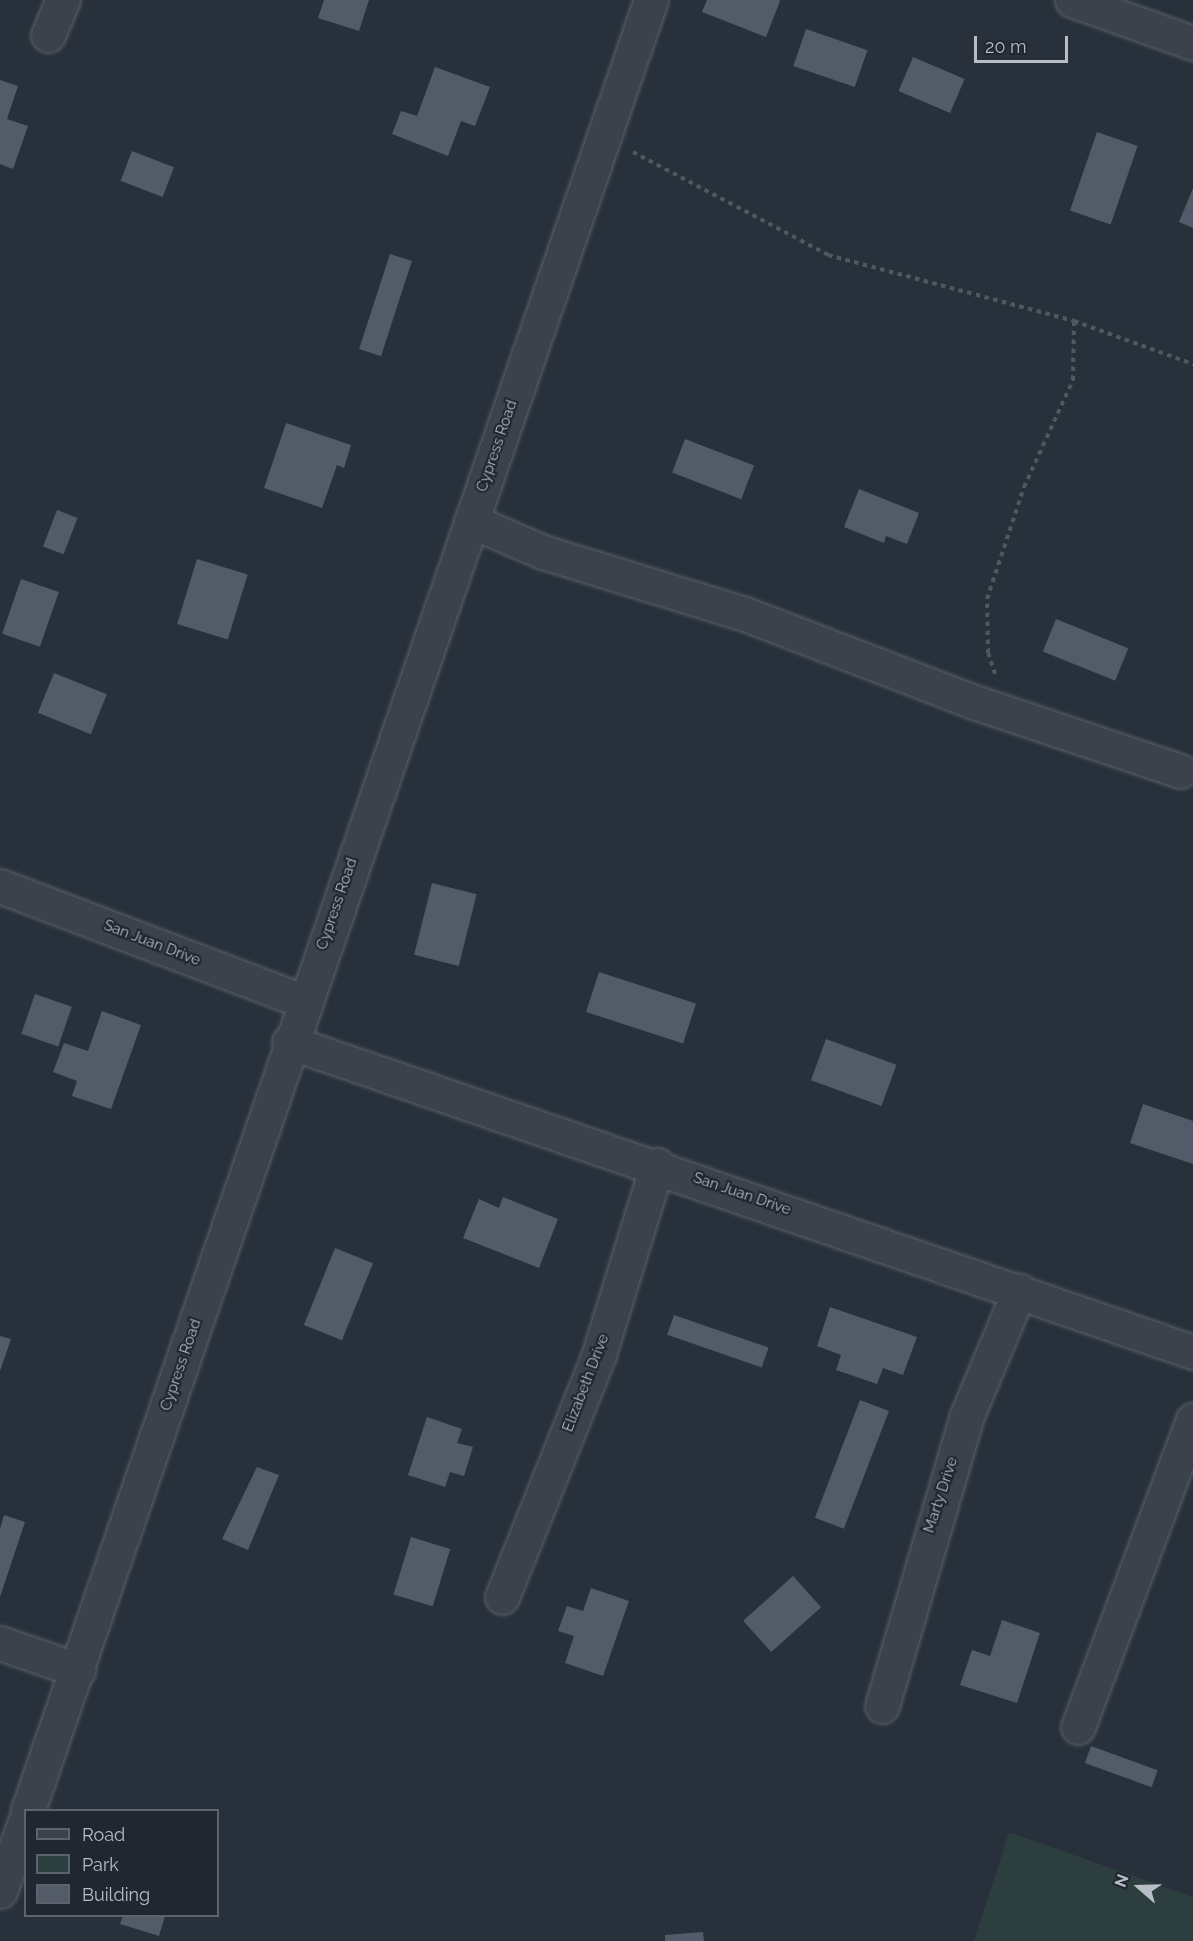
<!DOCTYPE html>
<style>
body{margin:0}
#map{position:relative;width:1193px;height:1941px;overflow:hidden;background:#27303b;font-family:Raleway,sans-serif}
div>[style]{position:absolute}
.green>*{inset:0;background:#2c3e3e}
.building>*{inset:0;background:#535b68;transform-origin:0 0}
.path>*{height:4px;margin-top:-2px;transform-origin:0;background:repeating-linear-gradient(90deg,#4b5b5d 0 4.5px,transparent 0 9px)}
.roads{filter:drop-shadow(0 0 2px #596069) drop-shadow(0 0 2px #596069)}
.minor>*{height:33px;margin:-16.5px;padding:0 16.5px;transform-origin:16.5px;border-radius:16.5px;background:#3b424b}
span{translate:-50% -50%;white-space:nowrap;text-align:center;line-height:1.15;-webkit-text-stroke:4.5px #202730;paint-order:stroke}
.street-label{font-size:15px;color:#b6bdc6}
.legend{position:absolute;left:24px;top:1809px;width:195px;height:108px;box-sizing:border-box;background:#202730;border:2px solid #5c636c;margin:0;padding:8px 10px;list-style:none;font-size:18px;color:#b6bdc6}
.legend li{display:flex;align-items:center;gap:12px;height:30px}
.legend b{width:30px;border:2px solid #5c636c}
.north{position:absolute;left:1109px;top:1857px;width:60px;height:60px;-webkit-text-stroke:4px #202730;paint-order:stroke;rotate:290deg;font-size:16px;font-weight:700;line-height:24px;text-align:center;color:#b6bdc6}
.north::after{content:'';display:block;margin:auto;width:21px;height:27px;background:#b6bdc6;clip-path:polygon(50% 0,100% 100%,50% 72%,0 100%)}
.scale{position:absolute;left:974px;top:36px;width:94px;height:27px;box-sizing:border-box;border:3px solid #b6bdc6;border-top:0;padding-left:8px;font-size:18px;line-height:21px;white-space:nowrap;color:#b6bdc6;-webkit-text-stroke:4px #202730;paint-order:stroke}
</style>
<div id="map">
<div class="green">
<div style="clip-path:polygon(1009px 1832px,1193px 1897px,1193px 1941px,974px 1941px)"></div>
</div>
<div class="building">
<div style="clip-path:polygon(324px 0,369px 0,359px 31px,318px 18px)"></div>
<div style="clip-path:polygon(707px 0,779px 0,780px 1px,766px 37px,702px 12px)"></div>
<div style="left:806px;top:29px;width:65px;height:39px;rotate:19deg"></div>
<div style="left:913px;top:57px;width:56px;height:37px;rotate:23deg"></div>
<div style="clip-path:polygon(435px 67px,490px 87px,475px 126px,461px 121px,448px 156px,392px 134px,401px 111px,417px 116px)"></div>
<div style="clip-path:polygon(0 80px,18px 86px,7px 119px,28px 126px,13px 169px,0 164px)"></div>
<div style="left:1097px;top:132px;width:43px;height:83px;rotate:19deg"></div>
<div style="left:132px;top:151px;width:45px;height:32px;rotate:21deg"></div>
<div style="clip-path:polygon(1193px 188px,1193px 228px,1179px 222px)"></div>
<div style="left:390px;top:254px;width:23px;height:100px;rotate:18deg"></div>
<div style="clip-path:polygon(286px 423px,351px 445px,344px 468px,337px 465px,322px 508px,264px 488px)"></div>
<div style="left:685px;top:439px;width:74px;height:36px;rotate:21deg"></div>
<div style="clip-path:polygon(859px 489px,919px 513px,907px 544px,886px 536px,884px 543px,844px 527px)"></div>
<div style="left:57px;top:510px;width:22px;height:39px;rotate:21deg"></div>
<div style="left:197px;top:559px;width:53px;height:68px;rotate:17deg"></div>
<div style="left:21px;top:579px;width:40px;height:58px;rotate:19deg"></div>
<div style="left:1056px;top:619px;width:78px;height:35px;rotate:22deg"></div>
<div style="left:54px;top:673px;width:57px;height:43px;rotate:22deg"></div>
<div style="left:432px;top:883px;width:46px;height:74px;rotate:14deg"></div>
<div style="left:599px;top:972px;width:102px;height:42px;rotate:18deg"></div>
<div style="left:35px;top:994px;width:39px;height:42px;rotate:19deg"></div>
<div style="clip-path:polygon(102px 1011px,141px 1025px,111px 1109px,72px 1096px,77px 1081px,53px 1072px,64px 1043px,88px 1051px)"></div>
<div style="left:826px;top:1039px;width:75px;height:44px;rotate:20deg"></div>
<div style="clip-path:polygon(1143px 1104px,1193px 1121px,1193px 1164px,1130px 1143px)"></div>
<div style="clip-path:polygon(503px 1197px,558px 1219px,539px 1268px,463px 1238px,479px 1199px,499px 1208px)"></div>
<div style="left:335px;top:1248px;width:41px;height:83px;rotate:22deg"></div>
<div style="clip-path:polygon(830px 1307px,917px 1337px,903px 1375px,883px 1368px,877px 1384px,836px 1370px,841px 1355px,817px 1346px)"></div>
<div style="left:674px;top:1315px;width:100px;height:21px;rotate:19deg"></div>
<div style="clip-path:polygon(0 1336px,11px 1339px,0 1371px)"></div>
<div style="left:860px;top:1400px;width:31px;height:126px;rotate:21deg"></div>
<div style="clip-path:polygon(427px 1417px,462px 1429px,457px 1443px,473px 1447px,464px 1476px,450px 1472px,445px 1487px,408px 1475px)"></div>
<div style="clip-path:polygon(257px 1467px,279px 1475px,248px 1550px,222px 1539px)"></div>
<div style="clip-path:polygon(4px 1515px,25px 1522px,0 1597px,0 1529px)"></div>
<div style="left:411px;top:1537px;width:41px;height:60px;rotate:17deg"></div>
<div style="left:793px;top:1576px;width:42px;height:67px;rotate:48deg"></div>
<div style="clip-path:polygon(591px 1588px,629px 1601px,603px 1676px,565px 1663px,574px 1636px,558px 1631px,567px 1606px,583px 1611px)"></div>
<div style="clip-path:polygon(1002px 1620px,1040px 1633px,1017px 1703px,960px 1685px,972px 1650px,990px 1656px)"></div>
<div style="left:1091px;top:1746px;width:71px;height:18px;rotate:20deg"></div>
<div style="clip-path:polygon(123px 1916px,165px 1916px,159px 1936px,120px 1924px)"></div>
<div style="clip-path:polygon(703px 1932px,704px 1941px,665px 1941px,665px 1935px)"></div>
</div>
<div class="path">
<div style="left:633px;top:152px;width:221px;rotate:27.8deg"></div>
<div style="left:828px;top:255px;width:255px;rotate:15deg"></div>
<div style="left:1074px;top:321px;width:127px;rotate:19.9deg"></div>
<div style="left:995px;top:674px;width:22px;rotate:-108deg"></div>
<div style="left:988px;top:653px;width:54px;rotate:-91.1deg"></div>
<div style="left:987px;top:599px;width:118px;rotate:-71.7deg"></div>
<div style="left:1024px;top:487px;width:118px;rotate:-65.4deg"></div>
<div style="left:1073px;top:380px;width:58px;rotate:-89deg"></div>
</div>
<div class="roads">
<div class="minor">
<div style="left:1072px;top:0;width:128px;rotate:19.6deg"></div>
<div style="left:48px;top:35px;width:38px;rotate:-67deg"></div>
<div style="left:471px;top:521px;width:78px;rotate:23.3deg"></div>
<div style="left:543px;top:552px;width:211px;rotate:17.1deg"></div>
<div style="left:745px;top:614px;width:248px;rotate:21deg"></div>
<div style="left:977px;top:703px;width:214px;rotate:18.5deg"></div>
<div style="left:0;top:886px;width:324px;rotate:20.8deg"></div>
<div style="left:289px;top:1042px;width:956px;rotate:18.93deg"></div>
<div style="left:502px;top:1597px;width:262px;rotate:-68.2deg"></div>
<div style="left:599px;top:1354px;width:198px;rotate:-72.9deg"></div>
<div style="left:0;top:1643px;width:83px;rotate:19.1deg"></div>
<div style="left:882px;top:1706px;width:300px;rotate:-73.7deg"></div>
<div style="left:966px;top:1418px;width:138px;rotate:-67.3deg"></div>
<div style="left:1078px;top:1727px;width:328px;rotate:-69.5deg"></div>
<div style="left:28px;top:1810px;width:1914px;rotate:-71.01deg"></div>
<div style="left:0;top:1891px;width:77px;rotate:-70.1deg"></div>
</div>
</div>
<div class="street-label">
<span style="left:497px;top:446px;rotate:-71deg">Cypress Road</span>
<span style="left:337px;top:904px;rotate:-71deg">Cypress Road</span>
<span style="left:152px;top:943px;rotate:21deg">San Juan Drive</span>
<span style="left:742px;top:1194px;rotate:19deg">San Juan Drive</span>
<span style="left:181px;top:1365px;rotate:-71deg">Cypress Road</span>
<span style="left:586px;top:1383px;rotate:-69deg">Elizabeth Drive</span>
<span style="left:941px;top:1495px;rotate:-72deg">Marty Drive</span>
</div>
<ul class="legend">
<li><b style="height:8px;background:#3b424b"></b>Road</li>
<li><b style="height:16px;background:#2c3e3e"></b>Park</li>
<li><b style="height:16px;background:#535b68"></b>Building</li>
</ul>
<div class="north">N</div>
<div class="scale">20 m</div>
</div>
